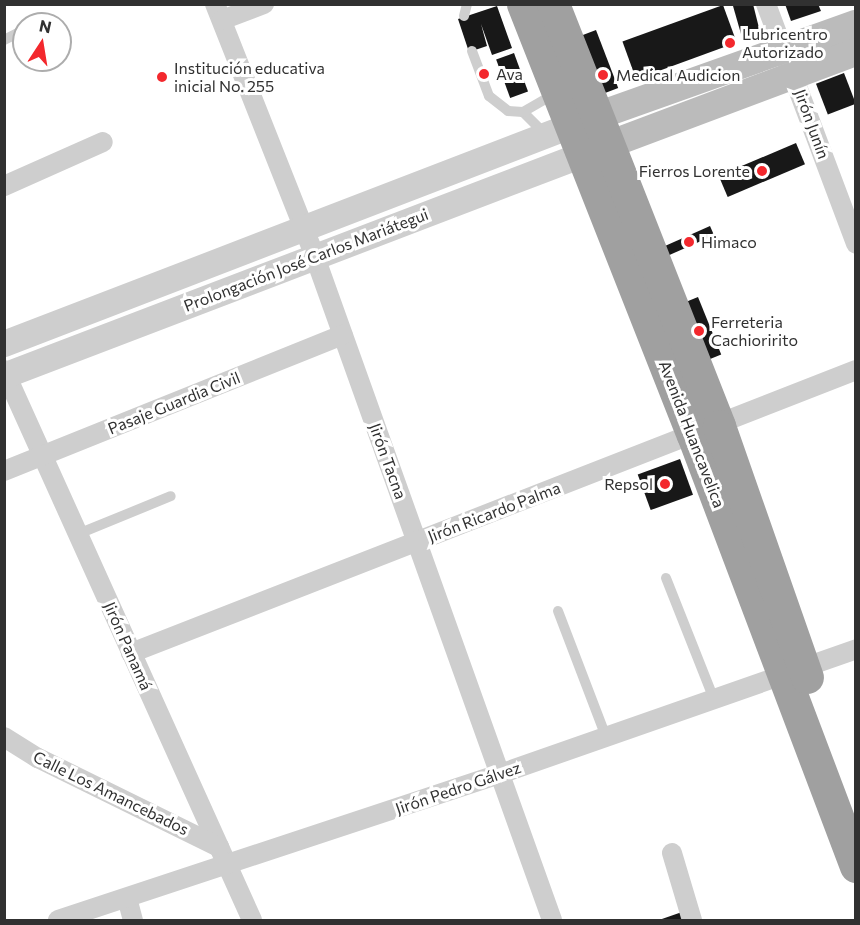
<!DOCTYPE html>
<meta charset="utf-8">
<style>
body{margin:0}
#map{position:relative;width:860px;height:925px;overflow:hidden;background:#fff;font-family:Commissioner,sans-serif}
div>[style]{position:absolute}
.building>*{inset:0;background:#181818;transform-origin:0 0}
.service>*{height:10px;margin:-5px;padding:0 5px;transform-origin:5px;border-radius:5px;background:#cecece}
.minor>*{height:20px;margin:-10px;padding:0 10px;transform-origin:10px;border-radius:10px;background:#cecece}
.tertiary>*{height:26px;margin:-13px;padding:0 13px;transform-origin:13px;border-radius:13px;background:#cecece}
.secondary>*{height:28px;margin:-14px;padding:0 14px;transform-origin:14px;border-radius:14px;background:#bbb}
.trunk>*{height:33px;margin:-16.5px;padding:0 16.5px;transform-origin:16.5px;border-radius:16.5px;background:#a0a0a0}
.dots>*{width:16px;height:16px;translate:-50% -50%;box-sizing:border-box;border:3px solid #fff;border-radius:50%}
span{translate:-50% -50%;white-space:nowrap;text-align:center;line-height:1.15;-webkit-text-stroke:6px #fff;paint-order:stroke}
.poi-label{font-size:16px;color:#313131}
.left{translate:0 -50%;text-align:left}
.right{translate:-100% -50%;text-align:right}
.street-label{font-size:16px;color:#313131}
.frame{position:absolute;inset:0;border:6px solid #313131;pointer-events:none}
.north{position:absolute;left:12px;top:12px;width:60px;height:60px;box-sizing:border-box;background:#fff;border:2px solid #adadad;border-radius:50%;rotate:12deg;font-size:16px;font-weight:700;line-height:24px;text-align:center;color:#313131}
.north::after{content:'';display:block;margin:auto;width:21px;height:27px;background:#f3282d;clip-path:polygon(50% 0,100% 100%,50% 72%,0 100%)}
</style>
<div id="map">
<div class="building">
<div style="clip-path:polygon(739px 4px,753px 4px,761px 36px,743px 41px,733px 6px)"></div>
<div style="clip-path:polygon(785px 4px,818px 4px,821px 11px,791px 21px)"></div>
<div style="left:723px;top:5px;width:40px;height:107px;rotate:70deg"></div>
<div style="clip-path:polygon(497px 6px,512px 48px,492px 55px,481px 24px,487px 46px,469px 52px,458px 19px)"></div>
<div style="left:596px;top:30px;width:62px;height:19px;rotate:69deg"></div>
<div style="left:514px;top:53px;width:41px;height:19px;rotate:70deg"></div>
<div style="left:844px;top:73px;width:33px;height:30px;rotate:69deg"></div>
<div style="left:796px;top:143px;width:23px;height:84px;rotate:67deg"></div>
<div style="left:710px;top:226px;width:10px;height:53px;rotate:66deg"></div>
<div style="left:698px;top:297px;width:62px;height:24px;rotate:68deg"></div>
<div style="left:680px;top:459px;width:38px;height:45px;rotate:70deg"></div>
<div style="clip-path:polygon(682px 912px,685px 920px,659px 920px)"></div>
</div>
<div class="service">
<div style="left:464px;top:16px;width:12px;rotate:-76deg"></div>
<div style="left:4px;top:40px;width:22px;rotate:-27deg"></div>
<div style="left:472px;top:51px;width:48px;rotate:69.3deg"></div>
<div style="left:489px;top:96px;width:24px;rotate:38deg"></div>
<div style="left:508px;top:111px;width:15px;rotate:4deg"></div>
<div style="left:523px;top:112px;width:33px;rotate:45deg"></div>
<div style="left:523px;top:112px;width:36px;rotate:-30deg"></div>
<div style="left:78px;top:534px;width:100px;rotate:-22.2deg"></div>
<div style="left:666px;top:578px;width:130px;rotate:68.4deg"></div>
<div style="left:558px;top:611px;width:135px;rotate:69.1deg"></div>
</div>
<div class="minor">
<div style="left:215px;top:4px;width:272px;rotate:68.4deg"></div>
<div style="left:315px;top:257px;width:704px;rotate:70.33deg"></div>
<div style="left:766px;top:4px;width:256px;rotate:69.4deg"></div>
<div style="left:222px;top:20px;width:45px;rotate:-20.9deg"></div>
<div style="left:4px;top:186px;width:108px;rotate:-24deg"></div>
<div style="left:4px;top:370px;width:603px;rotate:65.73deg"></div>
<div style="left:4px;top:471px;width:365px;rotate:-21.9deg"></div>
<div style="left:131px;top:653px;width:778px;rotate:-21.32deg"></div>
<div style="left:4px;top:737px;width:40px;rotate:32deg"></div>
<div style="left:38px;top:758px;width:202px;rotate:26.2deg"></div>
<div style="left:672px;top:853px;width:70px;rotate:73.4deg"></div>
<div style="left:127px;top:898px;width:23px;rotate:75deg"></div>
<div style="left:58px;top:920px;width:465px;rotate:-18.3deg"></div>
<div style="left:500px;top:774px;width:377px;rotate:-19.3deg"></div>
</div>
<div class="tertiary">
<div style="left:4px;top:344px;width:624px;rotate:-21.05deg"></div>
<div style="left:4px;top:376px;width:636px;rotate:-20.91deg"></div>
</div>
<div class="secondary">
<div style="left:597px;top:116px;width:275px;rotate:-19.6deg"></div>
<div style="left:608px;top:145px;width:265px;rotate:-20.6deg"></div>
</div>
<div class="trunk">
<div style="left:523px;top:4px;width:463px;rotate:68.5deg"></div>
<div style="left:693px;top:435px;width:461px;rotate:69.3deg"></div>
<div style="left:553px;top:4px;width:453px;rotate:68.5deg"></div>
<div style="left:719px;top:426px;width:266px;rotate:70.7deg"></div>
</div>
<div class="dots">
<div style="left:730px;top:43px;background:#f3282d"></div>
<div style="left:484px;top:74px;background:#f3282d"></div>
<div style="left:603px;top:75px;background:#f3282d"></div>
<div style="left:162px;top:77px;background:#f3282d"></div>
<div style="left:762px;top:171px;background:#f3282d"></div>
<div style="left:689px;top:242px;background:#f3282d"></div>
<div style="left:699px;top:331px;background:#f3282d"></div>
<div style="left:665px;top:484px;background:#f3282d"></div>
</div>
<div class="poi-label">
<span class="left" style="left:742px;top:43px">Lubricentro<br>Autorizado</span>
<span class="left" style="left:174px;top:77px">Institución educativa<br>inicial No. 255</span>
<span class="left" style="left:496px;top:74px">Ava</span>
<span class="left" style="left:616px;top:75px">Medical Audicion</span>
<span class="right" style="left:750px;top:171px">Fierros Lorente</span>
<span class="left" style="left:701px;top:242px">Himaco</span>
<span class="left" style="left:711px;top:331px">Ferreteria<br>Cachioririto</span>
<span class="right" style="left:653px;top:484px">Repsol</span>
</div>
<div class="street-label">
<span style="left:812px;top:124px;rotate:70deg">Jirón Junín</span>
<span style="left:306px;top:260px;rotate:-21deg">Prolongación José Carlos Mariátegui</span>
<span style="left:174px;top:403px;rotate:-22deg">Pasaje Guardia Civil</span>
<span style="left:692px;top:434px;rotate:69deg">Avenida Huancavelica</span>
<span style="left:388px;top:461px;rotate:70deg">Jirón Tacna</span>
<span style="left:494px;top:512px;rotate:-21deg">Jirón Ricardo Palma</span>
<span style="left:128px;top:646px;rotate:66deg">Jirón Panamá</span>
<span style="left:458px;top:788px;rotate:-19deg">Jirón Pedro Gálvez</span>
<span style="left:111px;top:793px;rotate:26deg">Calle Los Amancebados</span>
</div>
<div class="frame"></div>
<div class="north">N</div>
</div>
